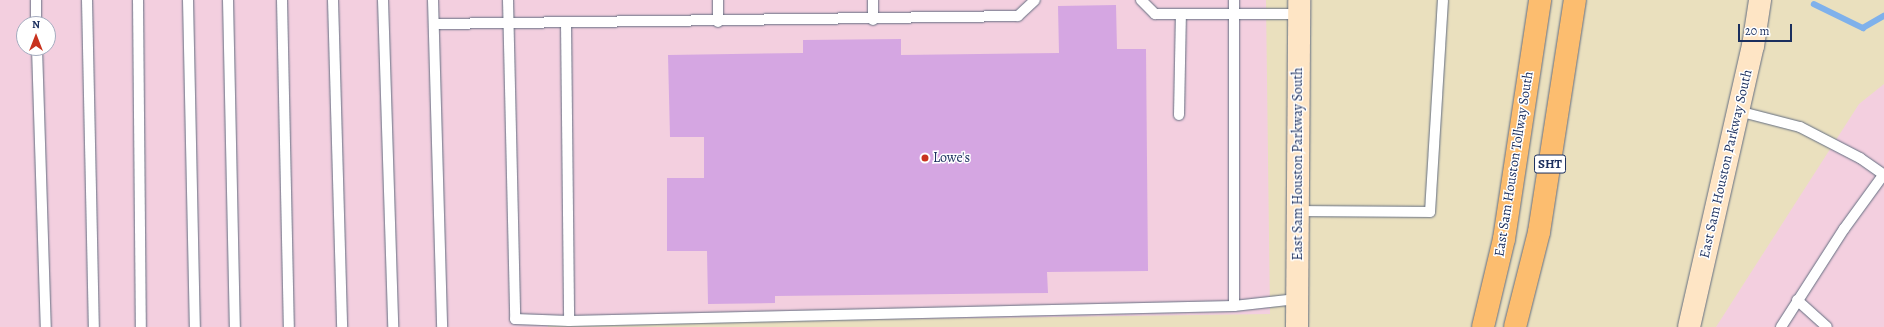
<!DOCTYPE html>
<style>
body{margin:0}
#map{position:relative;width:1884px;height:327px;overflow:hidden;background:#eae0be;font-family:Alegreya,serif}
div>[style]{position:absolute}
.built>*{inset:0;background:#f3cfdf}
.stream>*{height:5.5px;margin:-2.75px;padding:0 2.75px;transform-origin:2.75px;border-radius:2.75px;background:#7fb1eb}
.building>*{inset:0;background:#d5a6e2}
.roads{filter:drop-shadow(0 0 1px #636d80) drop-shadow(0 0 1px #636d80)}
.service>*{height:10px;margin:-5px;padding:0 5px;transform-origin:5px;border-radius:5px;background:#fff}
.secondary>*{height:22px;margin:-11px;padding:0 11px;transform-origin:11px;border-radius:11px;background:#fee5c5}
.motorway>*{height:22px;margin:-11px;padding:0 11px;transform-origin:11px;border-radius:11px;background:#fcbd6f}
.dots>*{width:11px;height:11px;translate:-50% -50%;box-sizing:border-box;border:2px solid #fff;border-radius:50%}
span{translate:-50% -50%;white-space:nowrap;text-align:center;line-height:1.15;-webkit-text-stroke:3px #fff;paint-order:stroke}
.shield-label span{padding:1px 3px;background:#fff;border:1px solid;border-radius:3px;-webkit-text-stroke-width:0}
.shield-label{font-size:13px;color:#1b2f5e;font-weight:700}
.poi-label{font-size:14px;color:#1b2f5e}
.left{translate:0 -50%;text-align:left}
.street-label{font-size:14px;color:#1b2f5e}
.north{position:absolute;left:16px;top:16px;width:40px;height:40px;box-sizing:border-box;background:#fff;border:1px solid #a4acbf;border-radius:50%;rotate:0deg;font-size:11px;font-weight:700;line-height:16px;text-align:center;color:#1b2f5e}
.north::after{content:'';display:block;margin:auto;width:14px;height:18px;background:#c8321e;clip-path:polygon(50% 0,100% 100%,50% 72%,0 100%)}
.scale{position:absolute;left:1738px;top:24px;width:54px;height:18px;box-sizing:border-box;border:2px solid #1b2f5e;border-top:0;padding-left:5px;font-size:12px;line-height:14px;white-space:nowrap;color:#1b2f5e;-webkit-text-stroke:3px #fff;paint-order:stroke}
</style>
<div id="map">
<div class="built">
<div style="clip-path:polygon(evenodd,0 0,1266px 0,1270px 314px,548px 324px,548px 327px,0 327px,0 0,24px 24px,48px 24px,48px 48px,24px 48px,24px 24px)"></div>
<div style="clip-path:polygon(1884px 84px,1884px 327px,1716px 327px,1859px 104px)"></div>
</div>
<div class="stream">
<div style="left:1814px;top:4px;width:55px;rotate:26.1deg"></div>
<div style="left:1863px;top:28px;width:24px;rotate:-30deg"></div>
</div>
<div class="building">
<div style="clip-path:polygon(1116px 5px,1117px 49px,1146px 49px,1148px 271px,1047px 272px,1048px 293px,775px 296px,775px 303px,708px 304px,707px 251px,667px 251px,667px 178px,704px 178px,704px 137px,670px 137px,668px 55px,803px 53px,803px 40px,901px 39px,901px 55px,1059px 53px,1058px 6px)"></div>
</div>
<div class="roads">
<div class="service">
<div style="left:36px;top:0;width:24px;rotate:90deg"></div>
<div style="left:87px;top:0;width:327px;rotate:88.8deg"></div>
<div style="left:138px;top:0;width:327px;rotate:89.5deg"></div>
<div style="left:188px;top:0;width:327px;rotate:88.8deg"></div>
<div style="left:228px;top:0;width:327px;rotate:88.8deg"></div>
<div style="left:282px;top:0;width:327px;rotate:88.8deg"></div>
<div style="left:333px;top:0;width:327px;rotate:88.4deg"></div>
<div style="left:383px;top:0;width:327px;rotate:88.2deg"></div>
<div style="left:433px;top:0;width:327px;rotate:88.4deg"></div>
<div style="left:508px;top:0;width:319px;rotate:88.7deg"></div>
<div style="left:515px;top:319px;width:54px;rotate:2.1deg"></div>
<div style="left:569px;top:321px;width:665px;rotate:-1.29deg"></div>
<div style="left:1234px;top:306px;width:63px;rotate:-6.3deg"></div>
<div style="left:718px;top:0;width:22px;rotate:90deg"></div>
<div style="left:873px;top:0;width:20px;rotate:90deg"></div>
<div style="left:1141px;top:0;width:20px;rotate:45deg"></div>
<div style="left:1155px;top:14px;width:144px"></div>
<div style="left:1234px;top:0;width:306px;rotate:90deg"></div>
<div style="left:566px;top:22px;width:299px;rotate:89.4deg"></div>
<div style="left:434px;top:24px;width:584px;rotate:-0.78deg"></div>
<div style="left:1018px;top:16px;width:23px;rotate:-43deg"></div>
<div style="left:37px;top:48px;width:279px;rotate:88.2deg"></div>
<div style="left:1738px;top:111px;width:64px;rotate:14.5deg"></div>
<div style="left:1800px;top:127px;width:68px;rotate:27.3deg"></div>
<div style="left:1860px;top:158px;width:29px;rotate:35deg"></div>
<div style="left:1179px;top:115px;width:101px;rotate:-88.9deg"></div>
<div style="left:1299px;top:211px;width:131px;rotate:0.4deg"></div>
<div style="left:1430px;top:212px;width:212px;rotate:-86.5deg"></div>
<div style="left:1797px;top:300px;width:40px;rotate:42deg"></div>
<div style="left:1781px;top:327px;width:117px;rotate:-57.3deg"></div>
<div style="left:1844px;top:229px;width:68px;rotate:-54deg"></div>
</div>
<div class="secondary">
<div style="left:1297px;top:327px;width:327px;rotate:-89.6deg"></div>
<div style="left:1689px;top:327px;width:288px;rotate:-77.2deg"></div>
<div style="left:1753px;top:46px;width:47px;rotate:-81.3deg"></div>
</div>
<div class="motorway">
<div style="left:1483px;top:327px;width:90px;rotate:-76.6deg"></div>
<div style="left:1504px;top:239px;width:242px;rotate:-81.4deg"></div>
<div style="left:1515px;top:327px;width:98px;rotate:-75.8deg"></div>
<div style="left:1539px;top:232px;width:235px;rotate:-81.2deg"></div>
</div>
</div>
<div class="dots">
<div style="left:925px;top:158px;background:#c8321e"></div>
</div>
<div class="shield-label">
<span style="left:1550px;top:164px">SHT</span>
</div>
<div class="poi-label">
<span class="left" style="left:933px;top:158px">Lowe's</span>
</div>
<div class="street-label">
<span style="left:1298px;top:164px;rotate:-90deg">East Sam Houston Parkway South</span>
<span style="left:1514px;top:164px;rotate:-81deg">East Sam Houston Tollway South</span>
<span style="left:1726px;top:164px;rotate:-77deg">East Sam Houston Parkway South</span>
</div>
<div class="north">N</div>
<div class="scale">20 m</div>
</div>
